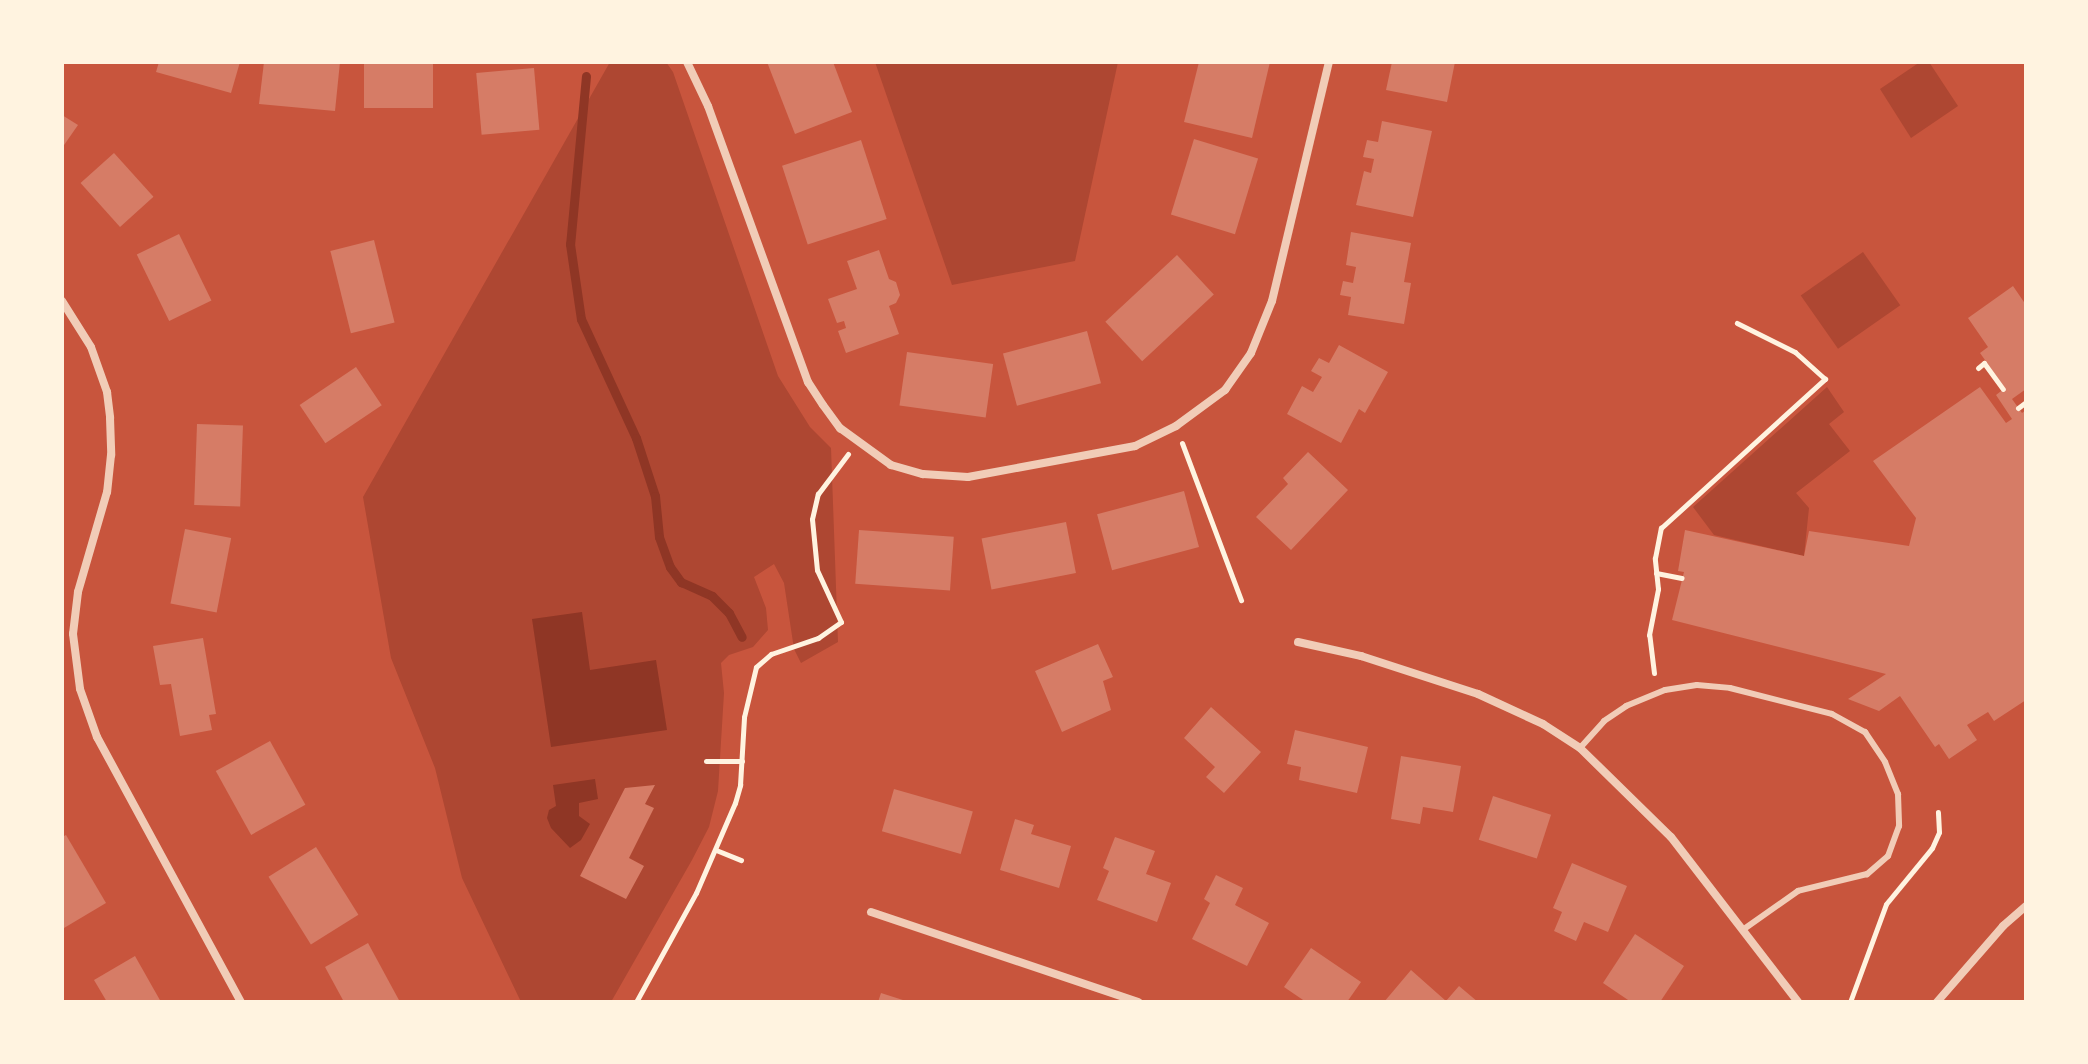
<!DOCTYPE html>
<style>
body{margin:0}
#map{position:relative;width:2088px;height:1064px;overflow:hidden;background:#c8553d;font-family:"Public Sans",sans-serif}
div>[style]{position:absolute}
.green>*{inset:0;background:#ae4732;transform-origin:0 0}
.water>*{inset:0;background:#8f3625}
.stream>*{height:9px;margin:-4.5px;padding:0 4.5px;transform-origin:4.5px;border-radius:4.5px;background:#8f3625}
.building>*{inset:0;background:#d67c66;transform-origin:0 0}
.path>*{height:5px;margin:-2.5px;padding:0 2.5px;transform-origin:2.5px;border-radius:2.5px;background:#fff3e0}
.service>*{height:6px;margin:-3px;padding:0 3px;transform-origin:3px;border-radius:3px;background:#f1ccb7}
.minor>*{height:8px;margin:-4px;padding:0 4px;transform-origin:4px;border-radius:4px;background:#f1ccb7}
span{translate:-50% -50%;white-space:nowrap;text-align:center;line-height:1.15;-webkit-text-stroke:7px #fff3e0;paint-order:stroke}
.frame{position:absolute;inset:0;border:64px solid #fff3e0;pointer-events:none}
</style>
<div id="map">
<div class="green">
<div style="clip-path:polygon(610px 62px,666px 62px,673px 72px,778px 376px,810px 427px,831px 448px,838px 642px,801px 663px,794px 649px,784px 583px,774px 564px,754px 577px,766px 608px,768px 630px,753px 647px,729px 655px,721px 663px,724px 693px,718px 791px,709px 827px,692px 860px,611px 1002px,521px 1002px,462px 878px,435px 768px,391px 658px,363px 497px)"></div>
<div style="clip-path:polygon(875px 62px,1118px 62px,1075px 261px,952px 285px)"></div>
<div style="clip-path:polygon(1920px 62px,1929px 62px,1958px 106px,1911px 138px,1880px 89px)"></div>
<div style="left:1863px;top:252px;width:65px;height:76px;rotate:55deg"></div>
<div style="clip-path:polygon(1827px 387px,1844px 412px,1829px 424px,1850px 451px,1796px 493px,1809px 508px,1804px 556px,1714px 535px,1693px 507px)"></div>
</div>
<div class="water">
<div style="clip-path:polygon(582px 612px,590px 670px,656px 660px,667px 730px,551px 747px,532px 619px)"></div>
<div style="clip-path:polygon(595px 779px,598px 799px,579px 803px,579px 816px,590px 824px,581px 840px,570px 848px,551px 828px,547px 818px,549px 810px,556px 806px,553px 785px)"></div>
</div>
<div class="stream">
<div style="left:586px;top:76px;width:169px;rotate:95.4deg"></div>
<div style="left:570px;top:244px;width:76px;rotate:81.7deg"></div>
<div style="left:581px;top:319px;width:131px;rotate:65.2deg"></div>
<div style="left:636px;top:438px;width:61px;rotate:71.9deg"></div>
<div style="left:655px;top:496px;width:41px;rotate:84.4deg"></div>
<div style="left:659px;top:537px;width:32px;rotate:70deg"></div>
<div style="left:670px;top:567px;width:19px;rotate:54deg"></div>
<div style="left:681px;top:582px;width:34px;rotate:24deg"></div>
<div style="left:712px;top:596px;width:24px;rotate:45deg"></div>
<div style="left:729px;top:613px;width:27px;rotate:62deg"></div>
</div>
<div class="building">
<div style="clip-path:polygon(159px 62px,240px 62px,231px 93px,156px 72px)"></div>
<div style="clip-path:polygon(264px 62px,340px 62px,335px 111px,259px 104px)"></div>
<div style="left:364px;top:62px;width:69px;height:46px"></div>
<div style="clip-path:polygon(767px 62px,833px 62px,852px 112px,795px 134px)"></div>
<div style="clip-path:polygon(1199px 62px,1270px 62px,1252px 138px,1184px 122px)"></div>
<div style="clip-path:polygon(1392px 62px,1455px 62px,1447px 102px,1386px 90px)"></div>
<div style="left:534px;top:68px;width:62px;height:58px;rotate:85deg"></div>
<div style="clip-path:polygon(62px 115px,78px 125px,62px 148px)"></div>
<div style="clip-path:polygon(1382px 121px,1432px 131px,1413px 217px,1356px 205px,1364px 171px,1371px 173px,1374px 159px,1363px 157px,1367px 140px,1378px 142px)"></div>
<div style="left:1194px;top:139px;width:67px;height:79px;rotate:17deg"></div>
<div style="left:861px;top:140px;width:83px;height:83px;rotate:72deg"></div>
<div style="left:114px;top:153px;width:59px;height:45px;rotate:48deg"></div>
<div style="clip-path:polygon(1351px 232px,1411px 243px,1404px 282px,1411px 283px,1404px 324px,1348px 315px,1351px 297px,1340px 295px,1343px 281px,1353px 283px,1356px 267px,1346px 265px)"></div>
<div style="left:179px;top:234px;width:74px;height:47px;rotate:64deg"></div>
<div style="left:374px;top:240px;width:85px;height:45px;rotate:76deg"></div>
<div style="clip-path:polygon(879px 250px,889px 279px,896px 282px,900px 295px,896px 303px,889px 306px,899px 334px,846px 353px,838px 331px,846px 328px,844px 321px,837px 323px,828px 299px,857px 289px,847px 261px)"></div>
<div style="left:1177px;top:255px;width:54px;height:98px;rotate:47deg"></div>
<div style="clip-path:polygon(2013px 286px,2026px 305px,2026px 389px,2012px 399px,2022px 413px,2026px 410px,2026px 700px,1994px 721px,1988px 712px,1967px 725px,1977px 740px,1949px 759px,1939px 744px,1935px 747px,1900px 696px,1879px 711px,1848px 699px,1886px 674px,1672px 620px,1684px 572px,1678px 571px,1685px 530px,1804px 556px,1809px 531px,1909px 546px,1916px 518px,1873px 461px,1980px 387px,2006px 423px,2012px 419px,1996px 395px,2005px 388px,1980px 353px,1988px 347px,1968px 318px)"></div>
<div style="left:1087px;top:331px;width:54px;height:87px;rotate:75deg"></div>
<div style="clip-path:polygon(1339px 345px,1388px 372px,1365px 413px,1359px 409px,1341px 443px,1287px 414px,1302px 386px,1313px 392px,1322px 377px,1311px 371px,1319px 358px,1329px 363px)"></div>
<div style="left:907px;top:352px;width:87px;height:54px;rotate:8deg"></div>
<div style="left:356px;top:367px;width:46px;height:68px;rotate:56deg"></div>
<div style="left:197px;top:424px;width:46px;height:81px;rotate:2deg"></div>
<div style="clip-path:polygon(1308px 452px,1348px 490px,1291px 550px,1256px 517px,1288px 484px,1283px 478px)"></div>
<div style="left:1184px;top:491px;width:58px;height:90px;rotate:75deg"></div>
<div style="left:1066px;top:522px;width:52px;height:86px;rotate:79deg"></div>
<div style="left:185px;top:529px;width:47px;height:76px;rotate:11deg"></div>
<div style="left:859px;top:530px;width:95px;height:54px;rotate:4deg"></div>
<div style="clip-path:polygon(203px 638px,216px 714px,209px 715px,212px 730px,180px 736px,171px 684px,160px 685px,153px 646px)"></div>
<div style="clip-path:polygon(1098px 644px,1113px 677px,1103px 681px,1111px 710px,1062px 732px,1035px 671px)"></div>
<div style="clip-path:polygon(1211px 707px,1261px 752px,1224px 793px,1206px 777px,1215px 767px,1184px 738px)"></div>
<div style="clip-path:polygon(1295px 730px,1368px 747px,1357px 793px,1299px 780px,1301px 767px,1287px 764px)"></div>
<div style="left:270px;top:741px;width:73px;height:62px;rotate:61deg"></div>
<div style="clip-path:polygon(1401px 756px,1461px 766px,1453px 812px,1423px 807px,1420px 824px,1391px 819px)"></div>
<div style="clip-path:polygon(655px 785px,645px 804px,654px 808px,629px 858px,644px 866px,626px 899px,580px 876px,625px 788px)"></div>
<div style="left:894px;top:789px;width:82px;height:44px;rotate:16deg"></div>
<div style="left:1493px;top:796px;width:61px;height:46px;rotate:18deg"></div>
<div style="clip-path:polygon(1015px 819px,1034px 825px,1031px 834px,1071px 846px,1059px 888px,1000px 870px)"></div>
<div style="clip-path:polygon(66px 835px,106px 903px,64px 928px,62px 837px)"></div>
<div style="clip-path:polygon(1115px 837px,1155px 851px,1146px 874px,1171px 883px,1157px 922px,1097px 900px,1109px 871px,1103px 868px)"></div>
<div style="left:316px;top:847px;width:80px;height:56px;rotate:58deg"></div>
<div style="clip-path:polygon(1572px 863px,1627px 886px,1608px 932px,1584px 922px,1576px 941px,1554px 931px,1562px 912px,1553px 908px)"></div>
<div style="clip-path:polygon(1216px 875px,1243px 888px,1235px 905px,1269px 923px,1247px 966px,1192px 939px,1210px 903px,1204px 899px)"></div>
<div style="clip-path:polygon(1635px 934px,1684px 966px,1660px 1002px,1631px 1002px,1603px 983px)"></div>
<div style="clip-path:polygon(368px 943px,400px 1002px,344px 1002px,325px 967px)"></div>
<div style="clip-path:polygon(1311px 948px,1361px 982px,1347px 1002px,1306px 1002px,1284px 987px)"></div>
<div style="clip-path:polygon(135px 956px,161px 1002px,107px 1002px,94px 980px)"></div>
<div style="clip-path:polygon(1411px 970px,1446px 1001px,1459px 986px,1478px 1002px,1384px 1002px)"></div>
<div style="clip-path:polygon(881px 993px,906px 1001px,906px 1002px,878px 1002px)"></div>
</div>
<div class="path">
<div style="left:1978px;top:368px;width:8px;rotate:-40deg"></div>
<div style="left:1984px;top:363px;width:32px;rotate:54deg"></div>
<div style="left:2018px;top:408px;width:10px;rotate:-37deg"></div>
<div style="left:1182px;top:443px;width:168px;rotate:69.4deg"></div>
<div style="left:1656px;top:573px;width:26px;rotate:11deg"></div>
<div style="left:1654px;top:673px;width:38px;rotate:-97deg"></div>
<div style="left:1649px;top:635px;width:47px;rotate:-78.9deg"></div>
<div style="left:1658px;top:589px;width:31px;rotate:-96deg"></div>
<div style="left:1655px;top:558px;width:31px;rotate:-79deg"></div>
<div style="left:1661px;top:528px;width:222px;rotate:-42.3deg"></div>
<div style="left:1825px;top:379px;width:40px;rotate:-138deg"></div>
<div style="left:1795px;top:352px;width:65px;rotate:-153.4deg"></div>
<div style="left:706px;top:761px;width:36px"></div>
<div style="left:716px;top:850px;width:27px;rotate:22deg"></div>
<div style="left:636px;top:1002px;width:124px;rotate:-61.2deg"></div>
<div style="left:696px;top:893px;width:98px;rotate:-66.6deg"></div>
<div style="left:735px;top:803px;width:19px;rotate:-74deg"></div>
<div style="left:740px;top:785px;width:68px;rotate:-86.6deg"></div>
<div style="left:744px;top:717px;width:51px;rotate:-76.5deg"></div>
<div style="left:756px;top:667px;width:20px;rotate:-41deg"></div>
<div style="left:771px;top:654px;width:50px;rotate:-18.8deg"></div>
<div style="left:818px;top:638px;width:28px;rotate:-35deg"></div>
<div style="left:841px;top:622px;width:57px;rotate:-114.8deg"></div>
<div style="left:817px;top:570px;width:51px;rotate:-95.6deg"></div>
<div style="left:812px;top:519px;width:26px;rotate:-77deg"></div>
<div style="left:818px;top:494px;width:50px;rotate:-53.1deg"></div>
<div style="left:1850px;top:1002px;width:104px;rotate:-69.8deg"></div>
<div style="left:1886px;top:904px;width:72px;rotate:-50.6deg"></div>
<div style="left:1932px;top:848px;width:17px;rotate:-66deg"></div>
<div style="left:1939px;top:832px;width:20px;rotate:-93deg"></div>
</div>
<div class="service">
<div style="left:1580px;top:748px;width:36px;rotate:-48deg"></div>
<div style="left:1604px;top:721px;width:27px;rotate:-34deg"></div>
<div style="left:1626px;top:706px;width:42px;rotate:-22.3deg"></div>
<div style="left:1665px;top:690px;width:32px;rotate:-9deg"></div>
<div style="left:1697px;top:685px;width:33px;rotate:5deg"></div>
<div style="left:1730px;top:688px;width:105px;rotate:14.3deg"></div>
<div style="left:1832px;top:714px;width:38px;rotate:29deg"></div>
<div style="left:1865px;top:732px;width:36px;rotate:56deg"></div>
<div style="left:1885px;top:762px;width:35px;rotate:68deg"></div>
<div style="left:1898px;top:794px;width:32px;rotate:88deg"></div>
<div style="left:1899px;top:826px;width:32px;rotate:110deg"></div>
<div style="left:1888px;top:856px;width:28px;rotate:139deg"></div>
<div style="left:1867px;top:874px;width:71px;rotate:166.2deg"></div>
<div style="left:1798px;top:891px;width:66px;rotate:144.9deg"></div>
</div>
<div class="minor">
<div style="left:687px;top:62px;width:49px;rotate:64.5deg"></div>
<div style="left:708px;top:106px;width:294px;rotate:70.1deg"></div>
<div style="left:808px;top:382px;width:27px;rotate:57deg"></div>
<div style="left:823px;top:405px;width:29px;rotate:54deg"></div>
<div style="left:840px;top:428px;width:63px;rotate:36deg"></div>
<div style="left:891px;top:465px;width:33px;rotate:16deg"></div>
<div style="left:923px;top:474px;width:45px;rotate:3.8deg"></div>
<div style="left:968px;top:477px;width:170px;rotate:-10.5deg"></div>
<div style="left:1135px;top:446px;width:46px;rotate:-26deg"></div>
<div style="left:1176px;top:426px;width:61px;rotate:-36.3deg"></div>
<div style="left:1225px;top:390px;width:45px;rotate:-54.9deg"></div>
<div style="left:1251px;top:353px;width:56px;rotate:-68deg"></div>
<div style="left:1272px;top:301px;width:246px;rotate:-76.6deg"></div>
<div style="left:62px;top:301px;width:54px;rotate:57.8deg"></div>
<div style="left:91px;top:347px;width:48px;rotate:70.4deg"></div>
<div style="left:107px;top:392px;width:26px;rotate:83deg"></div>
<div style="left:110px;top:418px;width:37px;rotate:88deg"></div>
<div style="left:111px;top:455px;width:37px;rotate:96deg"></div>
<div style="left:107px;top:492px;width:104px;rotate:106.2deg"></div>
<div style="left:78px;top:592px;width:42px;rotate:96.8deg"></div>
<div style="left:73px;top:634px;width:55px;rotate:82.7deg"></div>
<div style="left:80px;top:689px;width:51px;rotate:70.5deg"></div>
<div style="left:97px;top:737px;width:302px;rotate:61.5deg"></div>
<div style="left:1298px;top:642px;width:65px;rotate:12.5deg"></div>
<div style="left:1361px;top:656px;width:123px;rotate:18deg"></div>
<div style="left:1478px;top:694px;width:72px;rotate:24.8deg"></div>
<div style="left:1543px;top:724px;width:44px;rotate:33deg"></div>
<div style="left:1580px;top:748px;width:127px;rotate:44.4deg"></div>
<div style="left:1671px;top:837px;width:208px;rotate:52.4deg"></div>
<div style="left:871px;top:912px;width:282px;rotate:18.6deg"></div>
<div style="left:1937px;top:1002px;width:101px;rotate:-49deg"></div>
<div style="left:2003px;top:926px;width:30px;rotate:-41deg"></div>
</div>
<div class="frame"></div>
</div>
